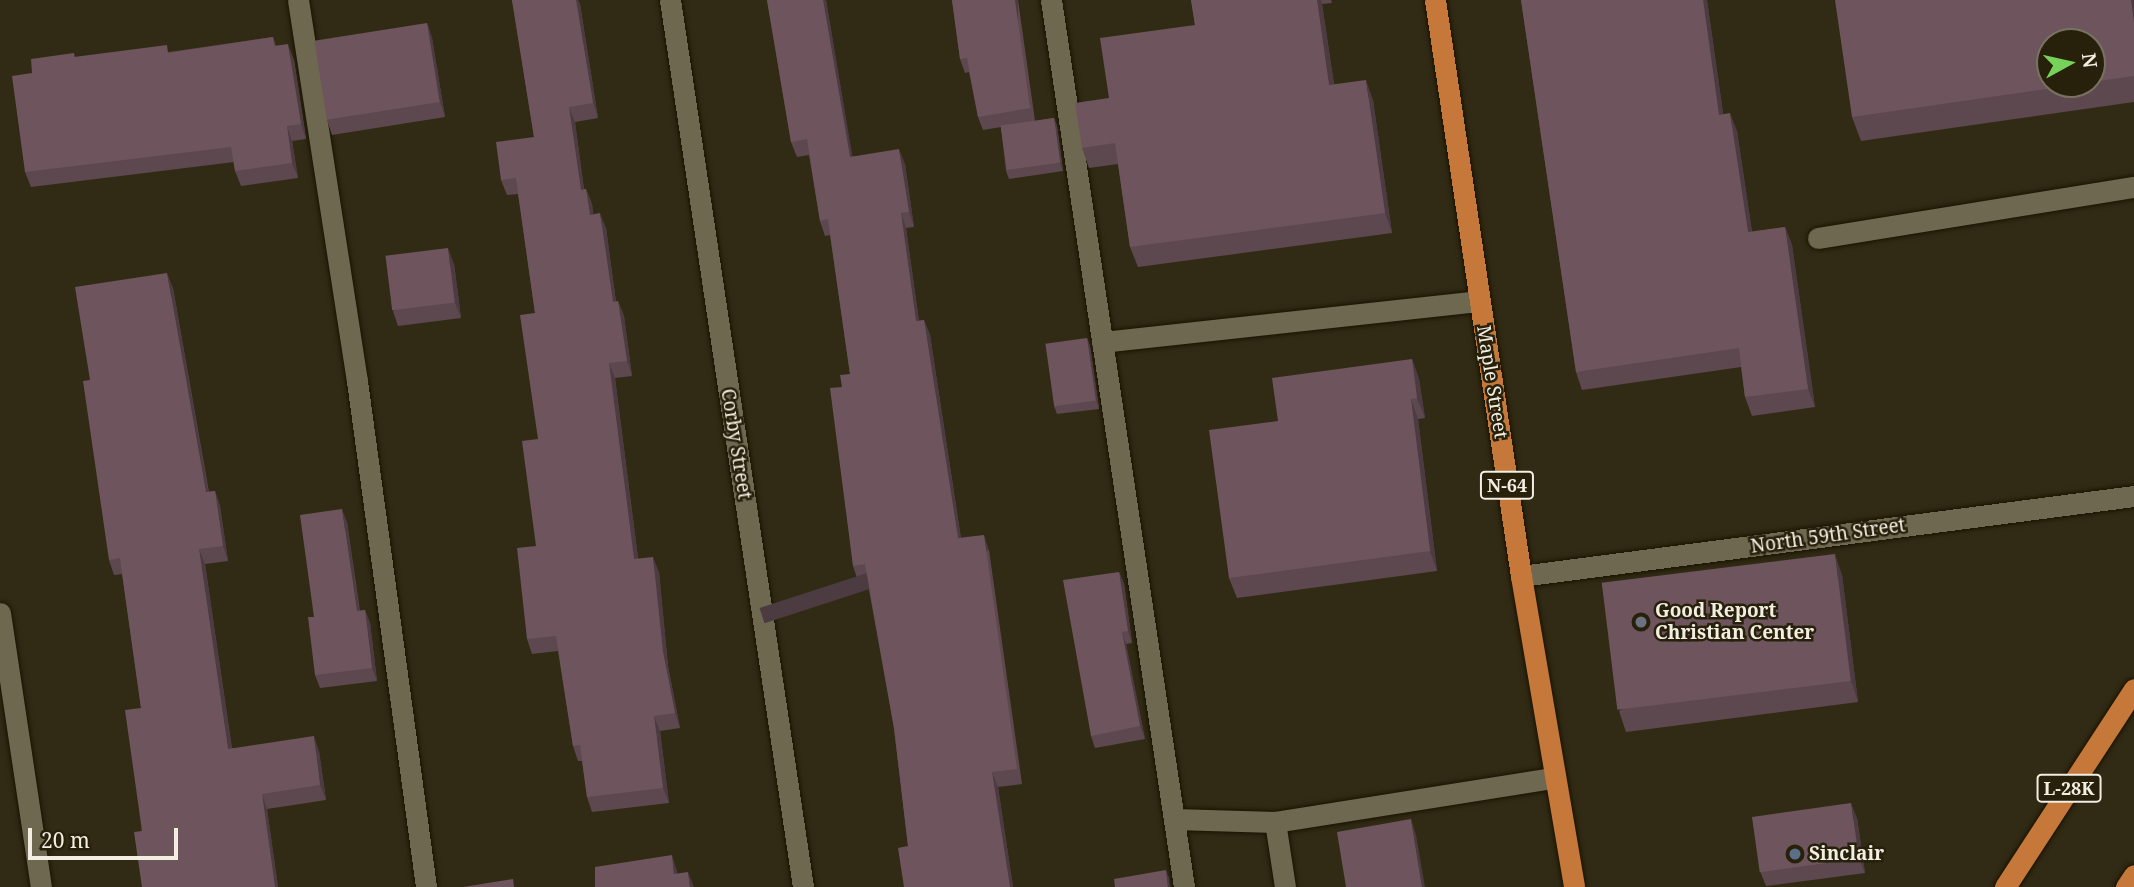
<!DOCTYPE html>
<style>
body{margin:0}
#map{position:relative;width:2134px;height:887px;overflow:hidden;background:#312b15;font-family:"Noto Serif",serif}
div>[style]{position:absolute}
.roads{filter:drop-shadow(0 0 2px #191301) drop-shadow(0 0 2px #191301)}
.lane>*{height:21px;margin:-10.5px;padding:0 10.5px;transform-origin:10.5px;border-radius:10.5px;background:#6f6851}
.street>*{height:21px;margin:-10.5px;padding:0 10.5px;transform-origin:10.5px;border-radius:10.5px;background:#6f6851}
.primary>*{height:21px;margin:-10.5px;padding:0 10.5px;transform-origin:10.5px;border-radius:10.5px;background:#c5783a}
.wall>*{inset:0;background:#5e4850}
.shaded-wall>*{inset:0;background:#4c3b41;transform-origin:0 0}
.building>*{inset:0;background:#6d545d;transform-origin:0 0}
.dots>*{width:19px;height:19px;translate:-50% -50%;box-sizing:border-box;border:4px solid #27210c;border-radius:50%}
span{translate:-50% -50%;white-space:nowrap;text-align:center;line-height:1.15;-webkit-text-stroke:5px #27210c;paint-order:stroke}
.shield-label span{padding:2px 5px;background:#27210c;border:2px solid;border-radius:5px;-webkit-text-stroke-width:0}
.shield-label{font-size:18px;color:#f2eee1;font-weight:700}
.street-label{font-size:19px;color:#f2eee1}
.poi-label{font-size:19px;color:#f2eee1;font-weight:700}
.left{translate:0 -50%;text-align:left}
.north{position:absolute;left:2036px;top:28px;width:70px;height:70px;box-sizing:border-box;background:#27210c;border:2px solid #787361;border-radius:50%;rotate:82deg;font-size:19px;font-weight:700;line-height:28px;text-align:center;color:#f2eee1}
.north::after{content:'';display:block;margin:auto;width:24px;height:32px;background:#77d259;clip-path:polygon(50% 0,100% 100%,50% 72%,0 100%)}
.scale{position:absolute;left:28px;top:828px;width:150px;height:32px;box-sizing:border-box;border:4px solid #f2eee1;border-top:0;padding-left:9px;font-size:21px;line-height:24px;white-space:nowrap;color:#f2eee1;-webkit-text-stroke:5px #27210c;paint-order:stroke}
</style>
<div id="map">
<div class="roads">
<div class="lane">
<div style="left:298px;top:0;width:386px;rotate:81.2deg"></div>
<div style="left:357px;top:381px;width:511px;rotate:82.23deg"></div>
<div style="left:1051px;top:0;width:897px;rotate:81.47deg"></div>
<div style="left:1818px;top:238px;width:320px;rotate:-9.2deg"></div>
<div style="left:1102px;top:342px;width:379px;rotate:-6.2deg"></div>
<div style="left:1174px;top:819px;width:101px;rotate:1.7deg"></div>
<div style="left:1285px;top:887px;width:66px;rotate:-98.7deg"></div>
<div style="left:1275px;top:822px;width:282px;rotate:-9deg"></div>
</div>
<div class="street">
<div style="left:670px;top:0;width:897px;rotate:81.47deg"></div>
<div style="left:1521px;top:576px;width:618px;rotate:-7.44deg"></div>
<div style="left:0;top:613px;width:277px;rotate:81.5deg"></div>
</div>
<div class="primary">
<div style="left:1435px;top:0;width:582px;rotate:81.51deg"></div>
<div style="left:1521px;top:576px;width:315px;rotate:80.3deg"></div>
<div style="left:2005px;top:887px;width:236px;rotate:-56.9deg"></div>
<div style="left:2126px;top:887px;width:14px;rotate:-56deg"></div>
</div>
</div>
<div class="wall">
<div style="clip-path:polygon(512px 0,578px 0,580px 4px,598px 118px,575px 122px,584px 189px,586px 189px,592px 204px,593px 214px,606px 228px,616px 302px,618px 301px,624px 316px,632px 376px,615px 378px,638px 558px,659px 572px,668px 666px,680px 728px,660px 731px,669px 803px,592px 812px,587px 797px,582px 761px,578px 761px,573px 746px,558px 651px,532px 654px,527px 639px,536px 546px,538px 439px,535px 313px,518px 194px,507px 195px,501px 180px,534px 137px)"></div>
<div style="clip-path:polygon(767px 0,826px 0,852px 156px,905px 164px,914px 227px,906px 228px,919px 321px,924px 320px,930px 335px,961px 538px,989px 550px,1022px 784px,998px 787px,1013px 887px,904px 887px,908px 846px,894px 728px,867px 579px,858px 581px,853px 566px,842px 387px,850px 374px,830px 235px,825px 236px,820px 221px,809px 155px,797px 157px,791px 142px)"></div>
<div style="clip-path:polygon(952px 0,1018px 0,1035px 121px,1054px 118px,1057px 126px,1063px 171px,1009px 179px,1006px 171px,1001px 127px,983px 130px,978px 117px,969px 72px,965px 73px,960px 59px)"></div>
<div style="clip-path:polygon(1191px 0,1331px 0,1332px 3px,1322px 4px,1334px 84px,1373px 100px,1392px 233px,1138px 267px,1130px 247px,1118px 164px,1089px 168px,1082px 148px,1109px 98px,1195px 25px)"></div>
<div style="clip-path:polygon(1521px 0,1707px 0,1723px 114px,1737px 131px,1752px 232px,1785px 227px,1792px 245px,1815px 407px,1752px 416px,1745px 397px,1741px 367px,1582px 390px,1576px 372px)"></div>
<div style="clip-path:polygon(evenodd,2134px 0,2134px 102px,1861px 141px,1852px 117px,2134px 0,2092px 42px,2092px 84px,2050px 84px,2092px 42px)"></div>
<div style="clip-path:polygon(427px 23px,432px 38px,445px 117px,332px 135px,327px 120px)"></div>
<div style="clip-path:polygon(273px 37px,276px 46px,294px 60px,306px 139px,292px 141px,298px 178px,241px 186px,235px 171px,234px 162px,31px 187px,25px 172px,32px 73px,74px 53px,75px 57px,169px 52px)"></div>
<div style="clip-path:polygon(454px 264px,461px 318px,398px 326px,393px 311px)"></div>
<div style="clip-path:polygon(173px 288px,209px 492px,215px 491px,220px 506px,228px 561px,205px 564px,232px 748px,319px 751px,326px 800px,267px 809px,278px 887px,142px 887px,141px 708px,122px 574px,114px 575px,109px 560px)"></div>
<div style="clip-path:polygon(1087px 338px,1090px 346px,1099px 409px,1057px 414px,1054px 406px)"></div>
<div style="clip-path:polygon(1412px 359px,1419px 379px,1425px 418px,1418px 419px,1437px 571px,1237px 598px,1229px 578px,1278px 421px)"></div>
<div style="clip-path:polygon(347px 522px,360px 611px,365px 610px,370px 623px,377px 681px,320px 688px,315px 675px,314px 617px)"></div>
<div style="clip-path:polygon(1119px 572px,1124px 584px,1132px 643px,1126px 644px,1145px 739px,1095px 748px,1091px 736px)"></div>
<div style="clip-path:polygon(1842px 575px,1858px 702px,1626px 732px,1619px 711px)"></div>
<div style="clip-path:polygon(1857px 818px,1865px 873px,1766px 886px,1760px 871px)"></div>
</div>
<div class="shaded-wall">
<div style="clip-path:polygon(576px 0,578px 0,580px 4px,598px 118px,593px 103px)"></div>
<div style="clip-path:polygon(823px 0,826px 0,855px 172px,850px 157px)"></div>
<div style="left:1015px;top:0;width:3px;height:109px"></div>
<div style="clip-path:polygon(1317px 0,1321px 0,1322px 4px,1337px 105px,1329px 85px)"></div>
<div style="clip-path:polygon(1703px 0,1707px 0,1726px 133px,1719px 115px)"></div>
<div style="clip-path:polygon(2131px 0,2134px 0,2134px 23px)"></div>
<div style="clip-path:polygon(427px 23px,432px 38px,445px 117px,440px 102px)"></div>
<div style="clip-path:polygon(288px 44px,294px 60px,306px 139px,301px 124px)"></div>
<div style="clip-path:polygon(1366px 80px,1373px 100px,1392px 233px,1385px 213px)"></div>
<div style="clip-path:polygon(569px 107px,575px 122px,586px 205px,581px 190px)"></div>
<div style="clip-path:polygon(1730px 113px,1737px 131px,1755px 251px,1748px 232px)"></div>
<div style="clip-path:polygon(1054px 118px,1057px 126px,1063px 171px,1060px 163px)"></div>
<div style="clip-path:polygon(287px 126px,292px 141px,298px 178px,292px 163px)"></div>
<div style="clip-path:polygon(899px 149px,905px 164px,914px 227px,909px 212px)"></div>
<div style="clip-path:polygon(586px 189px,592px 204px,596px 230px,590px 215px)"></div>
<div style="clip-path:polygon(600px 213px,606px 228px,618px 317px,613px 302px)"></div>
<div style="clip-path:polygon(901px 213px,906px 228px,921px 336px,916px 321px)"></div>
<div style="clip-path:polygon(1785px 227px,1792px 245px,1815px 407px,1808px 389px)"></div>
<div style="clip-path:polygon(448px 248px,454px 264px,461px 318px,455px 303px)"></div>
<div style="clip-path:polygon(167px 273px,173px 288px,211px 508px,206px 492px)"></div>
<div style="clip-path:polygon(618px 301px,624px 316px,632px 376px,627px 361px)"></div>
<div style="clip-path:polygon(924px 320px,930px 335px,963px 553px,958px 538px)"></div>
<div style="clip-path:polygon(1087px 338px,1090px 346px,1099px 409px,1096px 400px)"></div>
<div style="clip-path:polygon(1412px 359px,1419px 379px,1425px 418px,1417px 398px)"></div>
<div style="clip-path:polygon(609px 363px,615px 378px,640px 574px,634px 559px)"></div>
<div style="clip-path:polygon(1411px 399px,1418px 419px,1437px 571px,1430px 551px)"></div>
<div style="clip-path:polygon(215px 491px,220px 506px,228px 561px,223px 546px)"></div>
<div style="clip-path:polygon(342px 509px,347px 522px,361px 624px,357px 611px)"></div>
<div style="left:984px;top:535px;width:16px;height:236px;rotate:72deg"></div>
<div style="clip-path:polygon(199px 549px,205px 564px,234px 764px,228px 749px)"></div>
<div style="clip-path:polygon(1835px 554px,1842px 575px,1858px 702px,1851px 681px)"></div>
<div style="clip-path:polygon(653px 557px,659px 572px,668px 666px,680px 728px,675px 713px,663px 652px)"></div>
<div style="clip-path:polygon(1119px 572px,1124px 584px,1132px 643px,1128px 631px)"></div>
<div style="clip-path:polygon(365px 610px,370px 623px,377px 681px,372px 668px)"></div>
<div style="clip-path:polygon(1122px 632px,1126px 644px,1145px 739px,1140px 726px)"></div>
<div style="clip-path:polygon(654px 716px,660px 731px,669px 803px,663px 788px)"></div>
<div style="clip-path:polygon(314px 736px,319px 751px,326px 800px,320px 785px)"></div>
<div style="clip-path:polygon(992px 772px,998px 787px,1013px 887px,1010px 887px)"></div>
<div style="clip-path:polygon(262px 794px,267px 809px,278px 887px,275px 887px)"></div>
<div style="clip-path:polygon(1851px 803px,1857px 818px,1865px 873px,1859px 858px)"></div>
<div style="clip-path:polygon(1411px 819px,1416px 835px,1425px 887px,1422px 887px)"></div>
<div style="clip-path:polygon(672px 855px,677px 871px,679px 887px,674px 874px)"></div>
<div style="clip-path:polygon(1166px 870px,1169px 878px,1170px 887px,1168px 887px)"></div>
<div style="clip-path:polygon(688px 872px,694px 887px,690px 887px)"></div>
</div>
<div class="building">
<div style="clip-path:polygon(512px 0,576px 0,593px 103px,569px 107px,581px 190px,586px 189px,590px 215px,600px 213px,613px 302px,618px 301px,627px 361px,609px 363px,634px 559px,653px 557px,663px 652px,675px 713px,654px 716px,663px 788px,587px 797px,580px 745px,573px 746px,556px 636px,527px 639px,517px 548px,536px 546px,522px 441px,538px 439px,520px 315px,535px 313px,516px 178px,501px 180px,496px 142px,534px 137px)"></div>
<div style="clip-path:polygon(767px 0,823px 0,850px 157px,899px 149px,909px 212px,901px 213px,916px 321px,924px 320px,958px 538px,984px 535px,1017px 769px,992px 772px,1010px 887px,904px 887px,898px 848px,908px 846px,894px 728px,865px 564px,853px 566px,830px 388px,842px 387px,840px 375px,850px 374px,828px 219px,820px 221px,807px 139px,791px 142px)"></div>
<div style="clip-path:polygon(952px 0,1015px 0,1030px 108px,978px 117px,967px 58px,960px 59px)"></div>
<div style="clip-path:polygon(1191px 0,1317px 0,1329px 85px,1366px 80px,1385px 213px,1130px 247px,1115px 143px,1082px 148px,1075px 103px,1109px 98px,1100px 38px,1195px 25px)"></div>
<div style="clip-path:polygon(1521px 0,1703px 0,1719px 115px,1730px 113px,1748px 232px,1785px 227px,1808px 389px,1745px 397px,1739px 348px,1576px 372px)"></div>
<div style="clip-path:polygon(1835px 0,2131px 0,2134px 23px,2134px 76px,2092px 82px,2092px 42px,2050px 42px,2050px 84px,2081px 84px,1852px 117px)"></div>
<div style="left:427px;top:23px;width:80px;height:114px;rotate:81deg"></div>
<div style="clip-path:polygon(273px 37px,274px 46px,288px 44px,301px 124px,287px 126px,292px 163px,235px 171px,231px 147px,25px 172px,12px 76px,32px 73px,31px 59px,74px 53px,74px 57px,167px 45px,168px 53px)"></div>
<div style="left:1054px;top:118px;width:45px;height:54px;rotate:82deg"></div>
<div style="left:448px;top:248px;width:55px;height:63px;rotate:83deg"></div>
<div style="clip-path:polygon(167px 273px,206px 492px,215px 491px,223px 546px,199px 549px,228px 749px,314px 736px,320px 785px,262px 794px,275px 887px,142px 887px,134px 832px,142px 831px,125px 710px,141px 708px,120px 558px,109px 560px,83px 381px,90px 380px,75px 287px)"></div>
<div style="left:1087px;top:338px;width:63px;height:42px;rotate:82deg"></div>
<div style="clip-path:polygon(1412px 359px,1417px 398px,1411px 399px,1430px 551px,1229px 578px,1209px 430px,1278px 421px,1272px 378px)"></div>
<div style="clip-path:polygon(342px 509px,357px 611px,365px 610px,372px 668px,315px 675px,308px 617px,314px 617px,300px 515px)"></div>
<div style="left:1835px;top:554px;width:128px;height:235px;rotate:83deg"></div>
<div style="clip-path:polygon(1119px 572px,1128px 631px,1122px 632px,1140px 726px,1091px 736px,1063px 580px)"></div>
<div style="left:1851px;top:803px;width:56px;height:100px;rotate:82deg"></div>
<div style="clip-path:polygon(1411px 819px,1422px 887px,1346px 887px,1337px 832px)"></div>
<div style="clip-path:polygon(672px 855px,674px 874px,688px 872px,690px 887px,595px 887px,595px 867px)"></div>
<div style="clip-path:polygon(1166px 870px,1168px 887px,1115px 887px,1114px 879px)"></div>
<div style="clip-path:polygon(513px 879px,514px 887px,463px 887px)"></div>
</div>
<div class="dots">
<div style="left:1641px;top:622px;background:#6b7280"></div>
<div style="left:1795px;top:854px;background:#5c6f8a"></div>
</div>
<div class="shield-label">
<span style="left:1507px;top:485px">N-64</span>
<span style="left:2069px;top:788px">L-28K</span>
</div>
<div class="street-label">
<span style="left:1492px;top:382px;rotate:81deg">Maple Street</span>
<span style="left:736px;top:444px;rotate:81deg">Corby Street</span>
<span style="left:1828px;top:536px;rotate:-8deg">North 59th Street</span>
</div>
<div class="poi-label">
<span class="left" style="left:1655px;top:622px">Good Report<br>Christian Center</span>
<span class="left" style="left:1809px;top:854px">Sinclair</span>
</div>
<div class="north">N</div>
<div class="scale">20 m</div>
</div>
